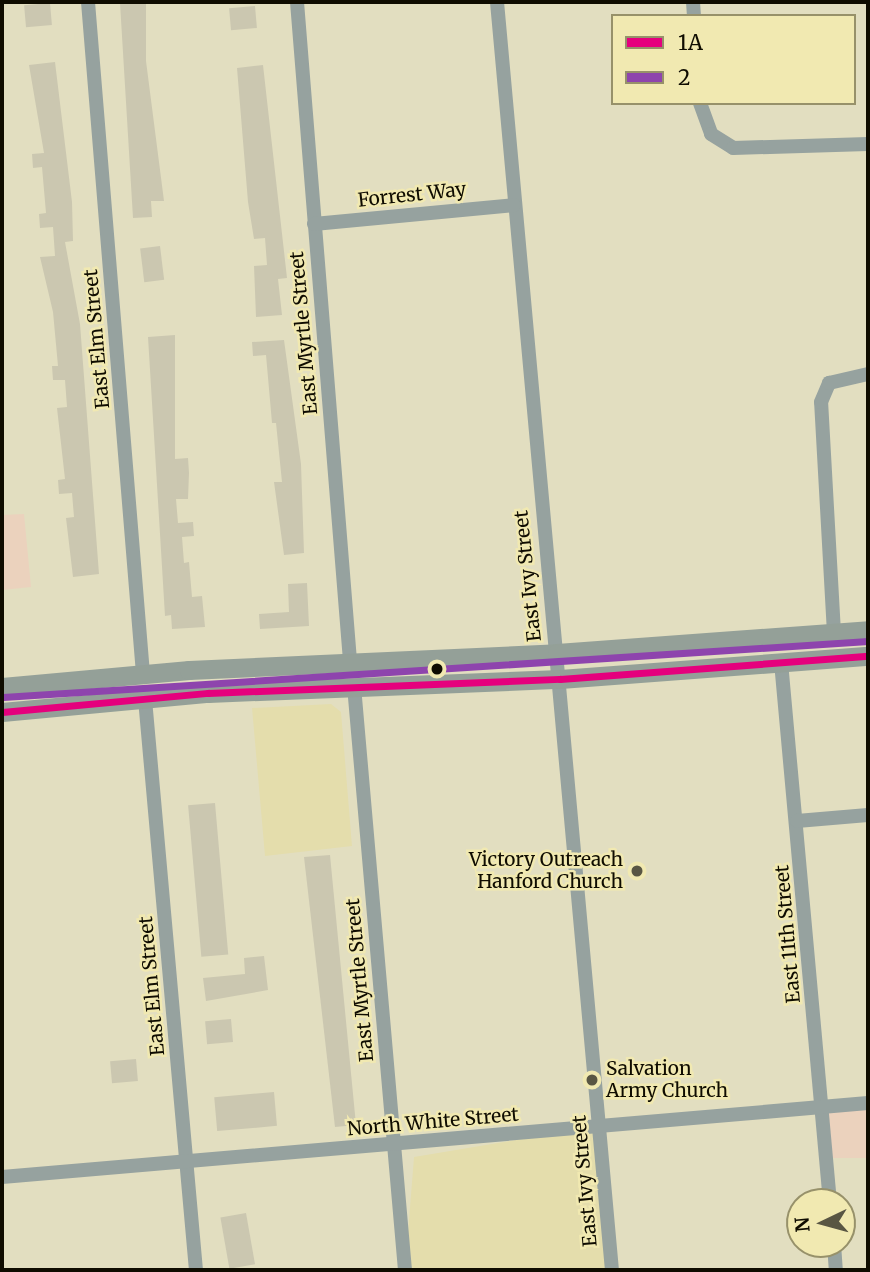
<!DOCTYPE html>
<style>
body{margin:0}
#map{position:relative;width:870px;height:1272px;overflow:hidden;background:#e2dec0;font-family:Merriweather,serif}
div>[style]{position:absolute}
.built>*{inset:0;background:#e4ddac}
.green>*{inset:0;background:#ebd2bd;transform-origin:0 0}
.building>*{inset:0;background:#cbc7b0;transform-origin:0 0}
.minor>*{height:14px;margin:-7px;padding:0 7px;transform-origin:7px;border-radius:7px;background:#96a29f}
.secondary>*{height:19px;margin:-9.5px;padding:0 9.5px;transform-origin:9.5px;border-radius:9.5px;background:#94a098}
.bus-1>*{height:7px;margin:-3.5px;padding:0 3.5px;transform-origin:3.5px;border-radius:3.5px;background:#e5007d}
.bus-2>*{height:7px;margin:-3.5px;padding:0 3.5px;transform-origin:3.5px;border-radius:3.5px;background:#8e44ad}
.dots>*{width:19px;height:19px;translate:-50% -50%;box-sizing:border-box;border:4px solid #f1e9b1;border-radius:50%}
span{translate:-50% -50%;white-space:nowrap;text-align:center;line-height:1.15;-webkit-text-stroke:5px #f1e9b1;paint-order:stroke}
.street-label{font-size:19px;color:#0f0c00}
.poi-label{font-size:19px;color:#0f0c00}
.right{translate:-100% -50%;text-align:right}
.left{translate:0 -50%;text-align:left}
.frame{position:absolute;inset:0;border:4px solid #0f0c00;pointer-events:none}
.legend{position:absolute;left:611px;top:14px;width:245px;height:91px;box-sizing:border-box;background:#f1e9b1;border:2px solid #97916a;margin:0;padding:9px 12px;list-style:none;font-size:21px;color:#0f0c00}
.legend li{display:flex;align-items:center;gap:14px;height:35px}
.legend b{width:35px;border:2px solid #97916a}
.north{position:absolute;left:786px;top:1188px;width:70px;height:70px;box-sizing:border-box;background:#f1e9b1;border:2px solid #97916a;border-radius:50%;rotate:265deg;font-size:19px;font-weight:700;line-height:28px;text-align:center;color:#0f0c00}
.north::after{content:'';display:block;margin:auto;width:24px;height:32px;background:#595643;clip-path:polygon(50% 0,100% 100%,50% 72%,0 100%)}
</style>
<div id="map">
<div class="built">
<div style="clip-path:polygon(331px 704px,341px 712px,352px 846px,265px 856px,252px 708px)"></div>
<div style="clip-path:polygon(599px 1126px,612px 1270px,405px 1270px,414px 1157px)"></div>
</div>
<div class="green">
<div style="clip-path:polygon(24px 514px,31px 587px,2px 590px,2px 515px)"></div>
<div style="left:868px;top:1103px;width:55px;height:46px;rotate:90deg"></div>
</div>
<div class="building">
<div style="clip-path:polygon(146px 2px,146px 61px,164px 201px,151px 201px,152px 217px,133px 218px,120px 3px)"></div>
<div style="left:50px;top:3px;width:22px;height:26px;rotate:85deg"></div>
<div style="left:255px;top:6px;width:22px;height:26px;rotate:85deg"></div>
<div style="clip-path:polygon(55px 62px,72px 202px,73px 241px,65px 242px,80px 324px,99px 574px,73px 577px,66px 518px,74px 517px,72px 493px,59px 494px,58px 480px,65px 479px,57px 408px,67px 407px,65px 380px,53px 380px,52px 366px,58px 366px,53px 312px,40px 257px,55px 256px,53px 227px,40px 228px,39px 214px,46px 213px,42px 167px,33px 168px,32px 154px,44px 153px,29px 65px)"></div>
<div style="clip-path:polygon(263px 65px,287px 278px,278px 279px,282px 315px,256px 317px,254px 266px,267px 265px,265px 238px,254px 239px,248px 202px,237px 68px)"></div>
<div style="left:160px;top:246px;width:34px;height:20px;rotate:83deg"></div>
<div style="clip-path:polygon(175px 335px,175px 459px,188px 458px,189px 473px,188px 499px,176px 499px,178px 523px,193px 522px,194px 536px,182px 537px,184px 563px,189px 562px,192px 597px,202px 596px,205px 627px,172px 629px,171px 615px,165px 616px,148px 337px)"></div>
<div style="clip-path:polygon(284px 340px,301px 464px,304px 553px,284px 555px,274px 482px,282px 482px,276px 423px,272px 423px,266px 355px,253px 356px,252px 342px)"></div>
<div style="clip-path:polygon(307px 583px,309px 626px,260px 629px,259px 614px,289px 612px,288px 584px)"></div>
<div style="left:215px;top:803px;width:152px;height:27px;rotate:85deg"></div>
<div style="clip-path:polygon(330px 855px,356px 1125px,335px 1127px,304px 857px)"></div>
<div style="clip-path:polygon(264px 956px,268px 990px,206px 1001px,203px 978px,245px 974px,244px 958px)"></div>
<div style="left:231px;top:1019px;width:23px;height:26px;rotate:85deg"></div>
<div style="left:136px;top:1059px;width:22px;height:26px;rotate:85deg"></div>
<div style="left:274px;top:1092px;width:34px;height:60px;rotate:85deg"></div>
<div style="left:246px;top:1213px;width:52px;height:26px;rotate:80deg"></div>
</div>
<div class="minor">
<div style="left:88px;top:2px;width:674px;rotate:85.32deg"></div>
<div style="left:297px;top:2px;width:661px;rotate:85.4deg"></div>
<div style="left:497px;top:2px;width:1273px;rotate:84.82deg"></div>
<div style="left:693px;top:2px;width:14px;rotate:86deg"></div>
<div style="left:700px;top:103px;width:33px;rotate:70deg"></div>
<div style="left:711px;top:134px;width:26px;rotate:32deg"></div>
<div style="left:733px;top:148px;width:135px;rotate:-1.7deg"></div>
<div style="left:314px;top:224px;width:201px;rotate:-5.4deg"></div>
<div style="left:834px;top:633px;width:231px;rotate:-93.2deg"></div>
<div style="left:821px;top:402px;width:21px;rotate:-67deg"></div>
<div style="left:829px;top:383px;width:40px;rotate:-13deg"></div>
<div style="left:781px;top:662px;width:542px;rotate:84.82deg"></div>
<div style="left:354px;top:686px;width:586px;rotate:85.01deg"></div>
<div style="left:145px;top:699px;width:573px;rotate:84.9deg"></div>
<div style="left:797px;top:821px;width:71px;rotate:-4.8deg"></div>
<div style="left:2px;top:1177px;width:869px;rotate:-4.88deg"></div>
<div style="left:834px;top:1244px;width:26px;rotate:86deg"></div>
</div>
<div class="secondary">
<div style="left:2px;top:687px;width:188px;rotate:-5.2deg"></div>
<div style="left:189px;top:670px;width:368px;rotate:-2.6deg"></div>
<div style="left:557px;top:653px;width:312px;rotate:-4.2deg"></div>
<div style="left:2px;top:712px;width:207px;rotate:-5.3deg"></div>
<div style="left:208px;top:693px;width:352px;rotate:-2.3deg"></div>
<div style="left:560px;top:679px;width:309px;rotate:-4.3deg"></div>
</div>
<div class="bus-1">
<div style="left:2px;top:712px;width:207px;rotate:-5.3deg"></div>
<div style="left:208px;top:693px;width:352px;rotate:-2.3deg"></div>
<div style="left:560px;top:679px;width:309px;rotate:-4.3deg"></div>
</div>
<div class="bus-2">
<div style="left:3px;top:697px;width:867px;rotate:-3.7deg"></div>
</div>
<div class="dots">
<div style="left:437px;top:669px;background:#0f0c00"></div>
<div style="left:637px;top:871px;background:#595643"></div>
<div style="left:592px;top:1080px;background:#595643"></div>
</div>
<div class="street-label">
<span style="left:412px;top:195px;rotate:-6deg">Forrest Way</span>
<span style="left:304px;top:333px;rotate:-95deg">East Myrtle Street</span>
<span style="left:97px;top:339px;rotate:-95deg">East Elm Street</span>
<span style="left:528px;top:576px;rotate:-96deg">East Ivy Street</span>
<span style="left:788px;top:934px;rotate:-95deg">East 11th Street</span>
<span style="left:360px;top:980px;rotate:-95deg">East Myrtle Street</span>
<span style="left:152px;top:986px;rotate:-95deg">East Elm Street</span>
<span style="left:433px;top:1122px;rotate:-5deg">North White Street</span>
<span style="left:585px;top:1181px;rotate:-95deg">East Ivy Street</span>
</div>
<div class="poi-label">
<span class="right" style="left:623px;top:871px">Victory Outreach<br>Hanford Church</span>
<span class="left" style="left:606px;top:1080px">Salvation<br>Army Church</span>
</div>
<div class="frame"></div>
<ul class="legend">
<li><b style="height:9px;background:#e5007d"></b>1A</li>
<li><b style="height:9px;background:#8e44ad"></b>2</li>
</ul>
<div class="north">N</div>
</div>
